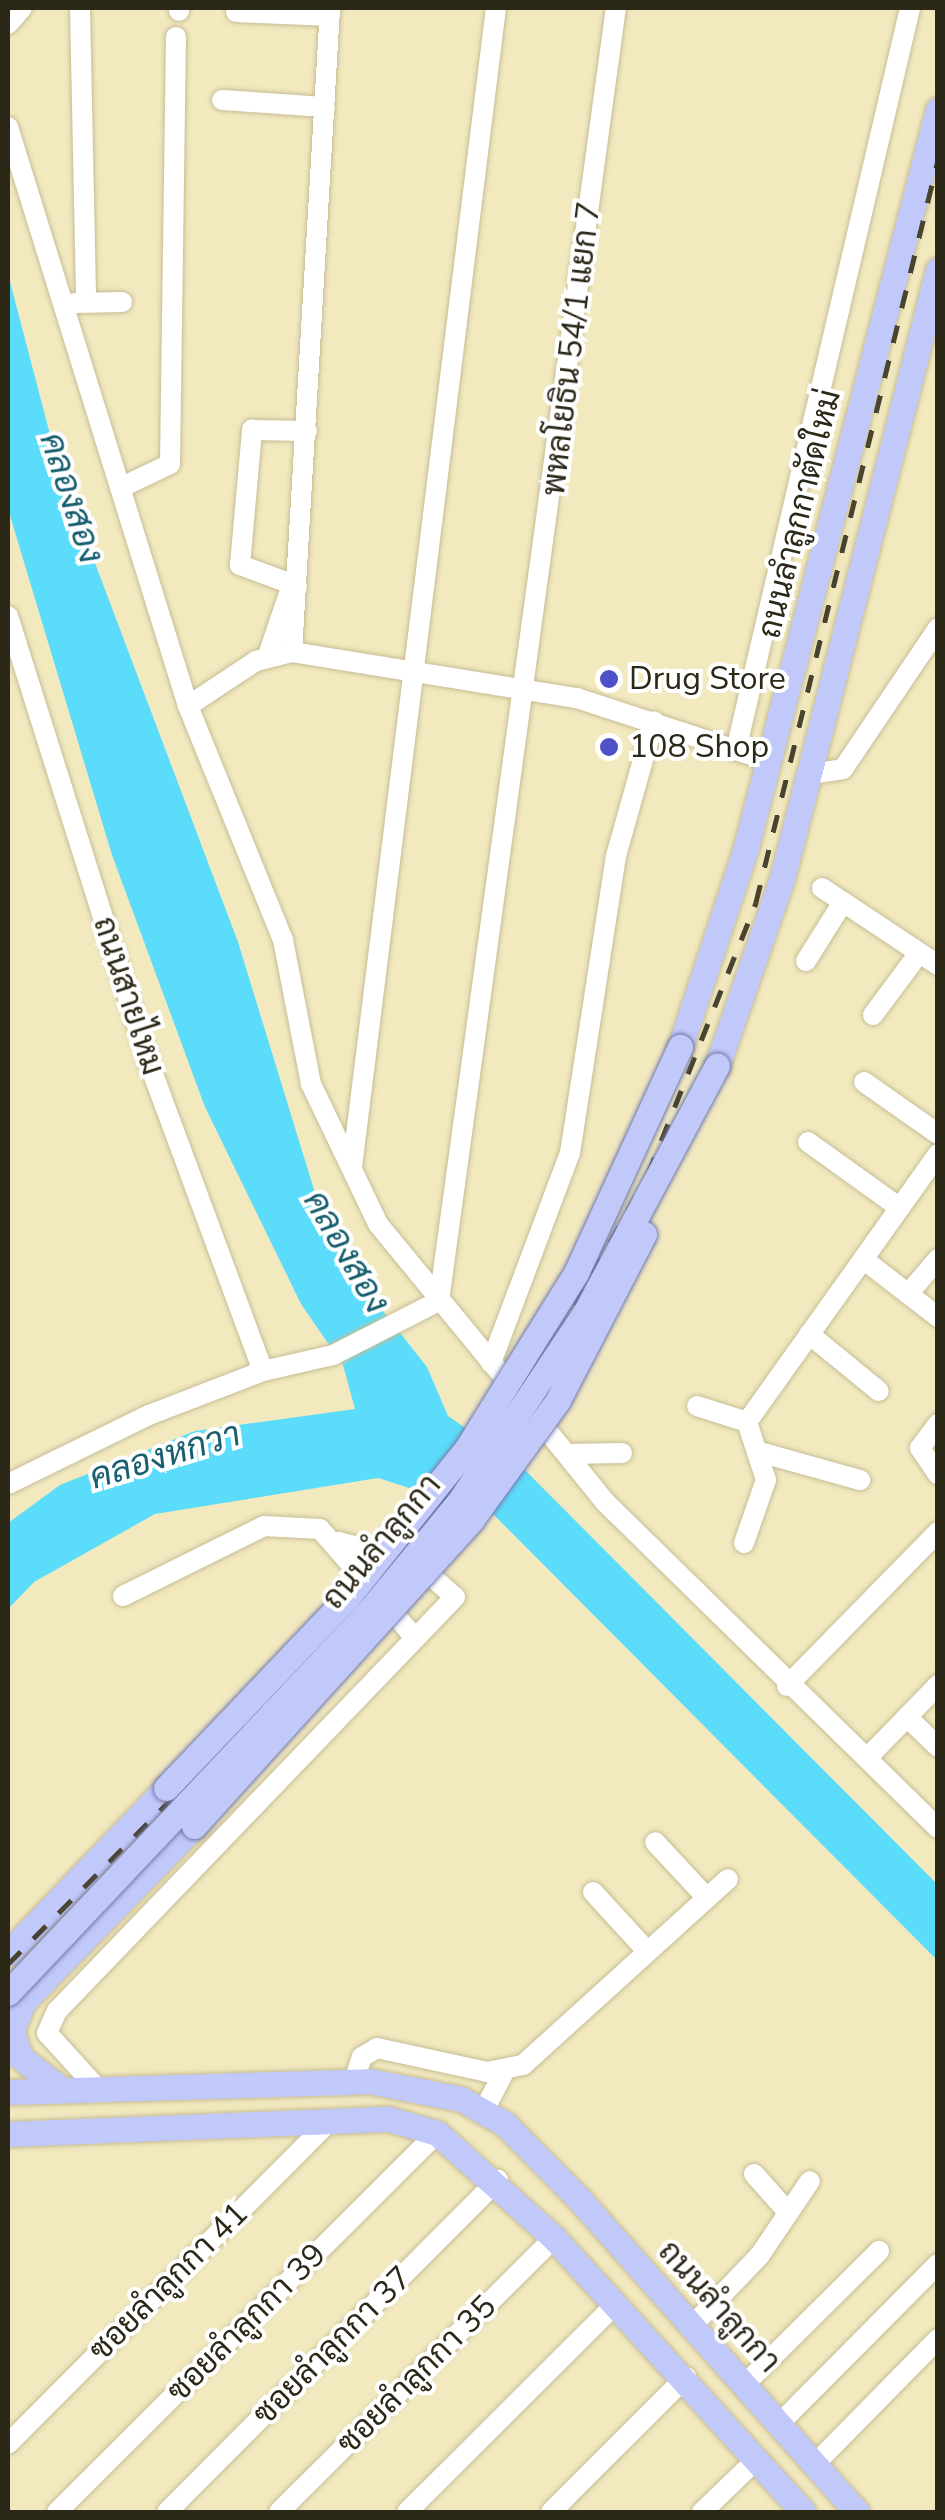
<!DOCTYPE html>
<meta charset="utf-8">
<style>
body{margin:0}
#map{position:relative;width:945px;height:2520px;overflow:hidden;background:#f2e9bf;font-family:"Nunito Sans",Sarabun,sans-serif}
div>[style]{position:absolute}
.water>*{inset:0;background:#5bdcfb}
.roads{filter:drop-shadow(0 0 2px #c7bd95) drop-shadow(0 0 2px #c7bd95)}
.minor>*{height:20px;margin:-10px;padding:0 10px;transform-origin:10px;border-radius:10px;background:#fff}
.major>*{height:25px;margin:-12.5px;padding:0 12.5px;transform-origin:12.5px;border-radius:12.5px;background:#c1c8fa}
.rail>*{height:5px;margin-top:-2.5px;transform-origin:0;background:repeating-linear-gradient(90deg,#48432f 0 18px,transparent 0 36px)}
.bridges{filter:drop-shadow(0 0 2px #7279a9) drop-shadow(0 0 2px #7279a9)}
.major-bridge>*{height:25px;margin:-12.5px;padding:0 12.5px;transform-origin:12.5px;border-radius:12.5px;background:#c1c8fa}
.dots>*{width:28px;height:28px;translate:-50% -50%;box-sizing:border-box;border:5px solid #fff;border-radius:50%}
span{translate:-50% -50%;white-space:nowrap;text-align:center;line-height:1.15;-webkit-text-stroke:8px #fff;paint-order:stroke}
.street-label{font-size:32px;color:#2c2818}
.poi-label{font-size:32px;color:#2c2818}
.left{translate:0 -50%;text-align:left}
.water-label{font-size:35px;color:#175f6f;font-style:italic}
.frame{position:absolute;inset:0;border:10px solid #2c2818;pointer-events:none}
</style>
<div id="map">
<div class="water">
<div style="clip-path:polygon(8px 274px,58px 465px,238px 942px,315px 1193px,353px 1273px,427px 1367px,448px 1416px,522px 1467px,937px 1884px,937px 1960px,494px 1515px,378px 1478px,155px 1514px,34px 1582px,8px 1609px,8px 1523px,60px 1485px,195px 1431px,355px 1409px,343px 1365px,301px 1304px,205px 1107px,112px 855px,8px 509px)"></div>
</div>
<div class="roads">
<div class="minor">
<div style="left:80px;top:8px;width:292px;rotate:88.8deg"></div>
<div style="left:179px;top:11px;width:3px;rotate:-90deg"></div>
<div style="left:236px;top:12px;width:94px;rotate:2.4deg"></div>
<div style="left:8px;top:24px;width:21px;rotate:-49deg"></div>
<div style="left:222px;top:100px;width:103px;rotate:3.9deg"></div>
<div style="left:8px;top:127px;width:606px;rotate:72.73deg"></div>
<div style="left:188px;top:706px;width:253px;rotate:67.9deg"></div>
<div style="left:283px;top:940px;width:147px;rotate:79deg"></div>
<div style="left:311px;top:1084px;width:155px;rotate:64.4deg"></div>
<div style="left:378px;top:1224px;width:216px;rotate:50.6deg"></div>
<div style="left:75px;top:303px;width:47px;rotate:-1.2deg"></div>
<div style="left:120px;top:488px;width:55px;rotate:-25.6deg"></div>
<div style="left:170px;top:464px;width:427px;rotate:-89.2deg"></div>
<div style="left:297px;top:586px;width:61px;rotate:-159.8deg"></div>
<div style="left:240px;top:565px;width:136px;rotate:-84.9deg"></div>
<div style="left:252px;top:430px;width:55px;rotate:1deg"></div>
<div style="left:8px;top:616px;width:469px;rotate:72.5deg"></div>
<div style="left:149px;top:1063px;width:328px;rotate:69.7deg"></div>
<div style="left:292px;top:652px;width:645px;rotate:-86.62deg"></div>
<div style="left:268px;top:655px;width:83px;rotate:-71.1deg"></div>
<div style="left:188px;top:706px;width:82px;rotate:-33.5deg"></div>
<div style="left:256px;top:661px;width:37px;rotate:-14deg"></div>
<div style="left:292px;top:652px;width:289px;rotate:9.2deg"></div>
<div style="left:577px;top:698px;width:203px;rotate:18.1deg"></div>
<div style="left:736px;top:750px;width:762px;rotate:-76.8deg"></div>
<div style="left:809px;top:774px;width:34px;rotate:-8deg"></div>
<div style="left:843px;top:769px;width:170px;rotate:-56deg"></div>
<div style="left:822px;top:888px;width:139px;rotate:33.6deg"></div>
<div style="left:806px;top:961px;width:70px;rotate:-57.9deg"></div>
<div style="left:873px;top:1015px;width:77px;rotate:-53.4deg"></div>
<div style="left:864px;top:1082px;width:90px;rotate:35.1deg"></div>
<div style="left:808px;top:1142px;width:113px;rotate:35.7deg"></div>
<div style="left:352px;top:1167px;width:1168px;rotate:-82.92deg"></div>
<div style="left:863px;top:1259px;width:95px;rotate:37.7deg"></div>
<div style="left:908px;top:1294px;width:46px;rotate:-49.4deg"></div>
<div style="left:439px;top:1301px;width:1305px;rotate:-82.21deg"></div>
<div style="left:809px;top:1334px;width:90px;rotate:39.2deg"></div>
<div style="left:491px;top:1363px;width:224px;rotate:-69.4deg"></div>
<div style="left:570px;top:1153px;width:301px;rotate:-81.2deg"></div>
<div style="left:616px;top:856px;width:140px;rotate:-74.3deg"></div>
<div style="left:697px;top:1406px;width:52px;rotate:17.7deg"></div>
<div style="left:747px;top:1422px;width:329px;rotate:-54.5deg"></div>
<div style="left:533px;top:1413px;width:114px;rotate:51deg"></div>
<div style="left:605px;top:1502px;width:466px;rotate:44.4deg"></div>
<div style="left:938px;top:1424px;width:30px;rotate:127deg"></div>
<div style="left:920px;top:1448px;width:32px;rotate:56deg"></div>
<div style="left:763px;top:1453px;width:101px;rotate:15.6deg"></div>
<div style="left:568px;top:1454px;width:54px;rotate:-1.1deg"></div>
<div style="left:8px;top:1484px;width:157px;rotate:-26.1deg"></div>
<div style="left:149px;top:1415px;width:122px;rotate:-21.1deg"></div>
<div style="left:263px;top:1371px;width:72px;rotate:-12.9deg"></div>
<div style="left:333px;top:1355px;width:119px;rotate:-27deg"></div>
<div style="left:744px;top:1543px;width:67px;rotate:-70.8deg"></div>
<div style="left:766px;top:1480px;width:61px;rotate:-108.1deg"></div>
<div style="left:123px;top:1596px;width:157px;rotate:-26.4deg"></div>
<div style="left:264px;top:1526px;width:56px;rotate:3.1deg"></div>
<div style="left:320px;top:1529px;width:145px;rotate:48.9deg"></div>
<div style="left:787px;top:1686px;width:216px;rotate:-45.6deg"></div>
<div style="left:907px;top:1717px;width:45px;rotate:-45.9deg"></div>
<div style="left:867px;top:1758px;width:57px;rotate:-45.7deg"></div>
<div style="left:907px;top:1717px;width:43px;rotate:44.1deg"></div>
<div style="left:593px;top:1892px;width:81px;rotate:47.5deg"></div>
<div style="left:707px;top:1898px;width:28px;rotate:-42deg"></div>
<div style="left:354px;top:2081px;width:25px;rotate:-72deg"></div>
<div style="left:362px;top:2057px;width:17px;rotate:-31deg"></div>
<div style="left:377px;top:2048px;width:113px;rotate:12.3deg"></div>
<div style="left:487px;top:2072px;width:37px;rotate:-11deg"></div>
<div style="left:523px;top:2065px;width:248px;rotate:-42.2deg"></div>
<div style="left:707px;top:1898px;width:76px;rotate:-132.9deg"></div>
<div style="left:97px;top:2088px;width:74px;rotate:-132.3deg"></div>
<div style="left:47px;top:2033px;width:24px;rotate:-66deg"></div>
<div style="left:57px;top:2011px;width:574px;rotate:-46.13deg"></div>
<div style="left:455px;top:1597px;width:52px;rotate:-138.9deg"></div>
<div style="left:416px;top:1563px;width:80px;rotate:-164.7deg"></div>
<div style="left:483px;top:2112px;width:45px;rotate:-62.3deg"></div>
<div style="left:754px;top:2174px;width:50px;rotate:48.3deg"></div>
<div style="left:692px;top:2326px;width:98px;rotate:-46.2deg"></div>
<div style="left:760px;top:2255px;width:89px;rotate:-56deg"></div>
<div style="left:745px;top:2384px;width:189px;rotate:-44.8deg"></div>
<div style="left:779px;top:2424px;width:226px;rotate:-45.2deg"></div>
<div style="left:8px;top:2444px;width:457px;rotate:-45.1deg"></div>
<div style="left:815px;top:2464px;width:175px;rotate:-45.5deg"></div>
<div style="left:57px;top:2512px;width:537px;rotate:-44.92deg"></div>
<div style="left:167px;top:2512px;width:469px;rotate:-45.1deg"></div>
<div style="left:279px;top:2512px;width:388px;rotate:-44.9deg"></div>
<div style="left:407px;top:2512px;width:295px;rotate:-44.9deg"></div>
<div style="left:551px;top:2512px;width:191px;rotate:-45deg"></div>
<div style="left:702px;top:2512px;width:76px;rotate:-43.9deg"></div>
</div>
<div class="major">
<div style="left:680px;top:1047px;width:211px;rotate:-71.7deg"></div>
<div style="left:746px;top:847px;width:762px;rotate:-75.4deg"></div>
<div style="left:717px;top:1066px;width:202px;rotate:-70.9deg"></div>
<div style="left:783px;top:875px;width:625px;rotate:-75.63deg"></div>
<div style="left:8px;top:1953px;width:228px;rotate:-46.2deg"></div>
<div style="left:61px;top:2089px;width:52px;rotate:-142deg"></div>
<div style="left:20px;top:2057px;width:28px;rotate:-107deg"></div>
<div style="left:12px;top:2030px;width:31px;rotate:-68deg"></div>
<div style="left:24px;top:2001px;width:244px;rotate:-45.8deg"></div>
<div style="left:8px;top:2092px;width:361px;rotate:-1.7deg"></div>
<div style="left:369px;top:2081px;width:94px;rotate:11.1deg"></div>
<div style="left:461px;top:2099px;width:51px;rotate:29.6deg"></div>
<div style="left:505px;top:2124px;width:105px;rotate:45.4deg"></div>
<div style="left:579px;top:2199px;width:419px;rotate:48.4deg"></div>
<div style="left:8px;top:2134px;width:381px;rotate:-2.3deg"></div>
<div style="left:389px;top:2119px;width:50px;rotate:16.3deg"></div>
<div style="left:437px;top:2133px;width:157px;rotate:41.9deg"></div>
<div style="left:554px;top:2238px;width:370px;rotate:47.7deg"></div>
</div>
</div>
<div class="rail">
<div style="left:8px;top:1964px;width:466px;rotate:-45.3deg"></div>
<div style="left:336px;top:1633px;width:131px;rotate:-49.6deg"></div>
<div style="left:421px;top:1533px;width:239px;rotate:-55deg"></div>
<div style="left:558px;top:1337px;width:186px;rotate:-61.1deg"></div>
<div style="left:648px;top:1174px;width:293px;rotate:-68.3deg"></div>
<div style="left:756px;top:902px;width:764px;rotate:-76.22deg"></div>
</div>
<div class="bridges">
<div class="major-bridge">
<div style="left:166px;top:1788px;width:262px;rotate:-46.4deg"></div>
<div style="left:347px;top:1598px;width:192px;rotate:-51.3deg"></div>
<div style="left:467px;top:1448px;width:206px;rotate:-58.1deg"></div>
<div style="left:576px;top:1273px;width:249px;rotate:-65.3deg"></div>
<div style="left:194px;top:1826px;width:414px;rotate:-47.8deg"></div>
<div style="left:472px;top:1519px;width:147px;rotate:-54.1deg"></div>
<div style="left:558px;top:1400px;width:187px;rotate:-62.6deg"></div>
<div style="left:8px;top:1993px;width:526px;rotate:-46.62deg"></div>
<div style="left:369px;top:1611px;width:141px;rotate:-50.5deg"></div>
<div style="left:459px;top:1502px;width:232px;rotate:-56.4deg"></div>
<div style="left:587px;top:1309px;width:276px;rotate:-61.9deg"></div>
</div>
</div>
<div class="dots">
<div style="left:609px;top:679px;background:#4e51c7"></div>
<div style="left:609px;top:747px;background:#4e51c7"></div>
</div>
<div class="street-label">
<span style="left:572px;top:349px;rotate:-83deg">พหลโยธิน 54/1 แยก 7</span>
<span style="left:800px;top:514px;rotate:-76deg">ถนนลำลูกกาตัดใหม่</span>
<span style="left:128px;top:996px;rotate:72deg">ถนนสายไหม</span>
<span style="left:382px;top:1542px;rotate:-50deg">ถนนลำลูกกา</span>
<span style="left:169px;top:2282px;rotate:-45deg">ซอยลำลูกกา 41</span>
<span style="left:719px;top:2307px;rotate:48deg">ถนนลำลูกกา</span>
<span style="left:247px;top:2323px;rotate:-45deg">ซอยลำลูกกา 39</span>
<span style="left:333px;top:2346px;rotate:-45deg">ซอยลำลูกกา 37</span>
<span style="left:417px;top:2375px;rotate:-45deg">ซอยลำลูกกา 35</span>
</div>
<div class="poi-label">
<span class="left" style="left:629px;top:679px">Drug Store</span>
<span class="left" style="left:629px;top:747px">108 Shop</span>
</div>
<div class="water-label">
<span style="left:71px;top:498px;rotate:72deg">คลองสอง</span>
<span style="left:346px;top:1252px;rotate:60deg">คลองสอง</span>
<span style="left:165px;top:1456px;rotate:-17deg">คลองหกวา</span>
</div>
<div class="frame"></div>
</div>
